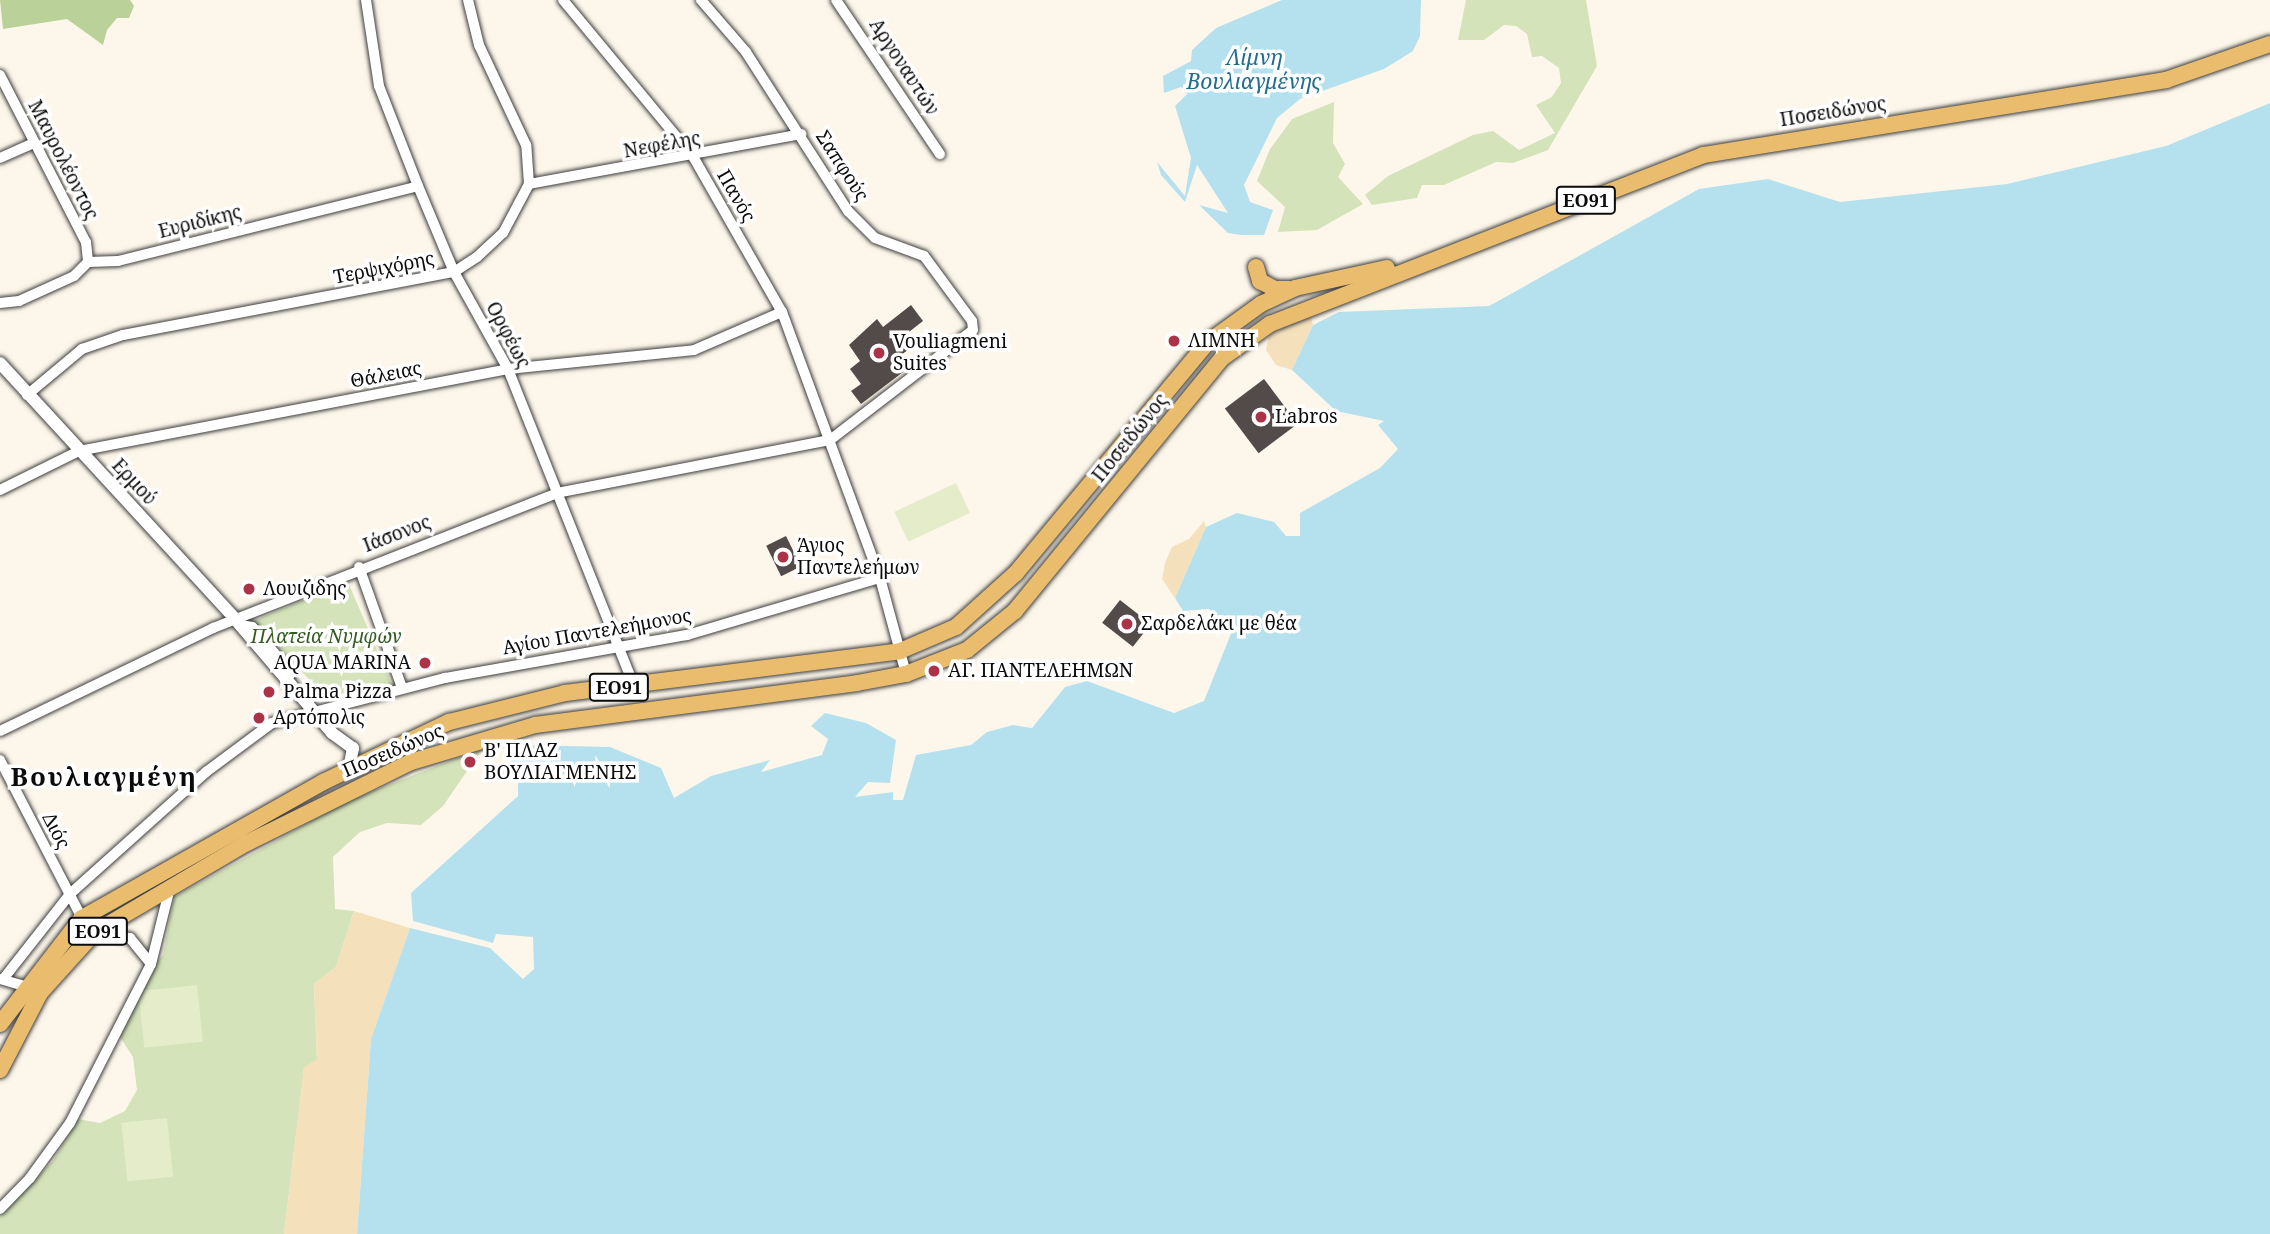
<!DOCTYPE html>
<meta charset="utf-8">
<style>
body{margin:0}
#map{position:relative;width:2270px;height:1234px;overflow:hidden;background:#fdf7eb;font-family:"Noto Serif",serif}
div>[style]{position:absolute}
.green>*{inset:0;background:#d4e3b9}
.forest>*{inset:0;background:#bad29a}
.sand>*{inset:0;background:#f4e1bc}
.pitch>*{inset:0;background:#e4ecca;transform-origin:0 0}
.water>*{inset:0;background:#b5e1ef}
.building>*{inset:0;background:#534b49;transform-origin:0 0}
.roads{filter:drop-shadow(0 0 2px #3e3e3e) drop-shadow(0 0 2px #3e3e3e)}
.minor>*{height:10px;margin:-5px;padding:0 5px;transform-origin:5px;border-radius:5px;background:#fff}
.tertiary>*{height:12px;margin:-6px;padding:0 6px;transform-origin:6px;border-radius:6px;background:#fff}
.primary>*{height:16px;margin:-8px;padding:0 8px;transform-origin:8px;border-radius:8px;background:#eabd6e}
.dots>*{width:19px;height:19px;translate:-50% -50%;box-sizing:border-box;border:4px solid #fff;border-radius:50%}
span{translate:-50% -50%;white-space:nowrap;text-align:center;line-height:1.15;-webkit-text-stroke:7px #fff;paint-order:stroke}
.shield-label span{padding:2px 5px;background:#fff;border:2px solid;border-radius:5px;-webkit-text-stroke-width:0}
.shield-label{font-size:18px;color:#0b0b0b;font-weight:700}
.street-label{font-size:19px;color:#0b0b0b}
.poi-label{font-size:19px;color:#0b0b0b}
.left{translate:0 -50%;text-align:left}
.right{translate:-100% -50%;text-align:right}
.park-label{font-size:19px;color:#355b23;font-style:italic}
.water-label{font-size:21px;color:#226d8f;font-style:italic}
.district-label{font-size:26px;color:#0b0b0b;font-weight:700;letter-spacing:2px}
</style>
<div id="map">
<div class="green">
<div style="clip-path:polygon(1466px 0,1586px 0,1597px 66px,1548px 150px,1513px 163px,1496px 162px,1444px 185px,1422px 185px,1417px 198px,1372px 205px,1365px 195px,1388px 176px,1473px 135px,1493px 131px,1519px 150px,1555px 133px,1536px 105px,1552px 97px,1561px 83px,1559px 68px,1542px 56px,1532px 57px,1527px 34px,1516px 26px,1504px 25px,1484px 40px,1458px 40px)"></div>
<div style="clip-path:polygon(1334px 102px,1333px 143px,1345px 164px,1338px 177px,1363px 204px,1317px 230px,1278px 232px,1285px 207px,1257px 181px,1270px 149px,1292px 119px)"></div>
<div style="clip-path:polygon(348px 582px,392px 685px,331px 702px,253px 621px)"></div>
<div style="clip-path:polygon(483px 748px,443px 806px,421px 825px,387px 823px,360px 832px,333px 857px,335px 909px,354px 911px,336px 967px,314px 984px,317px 1060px,304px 1068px,284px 1234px,0 1234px,0 1216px,53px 1161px,78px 1119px,100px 1123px,125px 1111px,137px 1090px,133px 1057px,120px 1037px,144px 977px,163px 955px,174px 897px,350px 800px)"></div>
</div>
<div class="forest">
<div style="clip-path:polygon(0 0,130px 0,134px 6px,129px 18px,117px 18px,107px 30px,103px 45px,67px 19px,3px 29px)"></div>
</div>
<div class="sand">
<div style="clip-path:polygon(1310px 314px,1313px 325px,1292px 370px,1276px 365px,1266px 350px,1269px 335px)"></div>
<div style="clip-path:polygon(1204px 521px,1206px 527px,1175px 598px,1162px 579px,1165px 563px,1172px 547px,1189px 539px)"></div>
<div style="clip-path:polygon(354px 911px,410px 928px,371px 1039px,357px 1234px,284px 1234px,304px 1067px,317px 1059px,314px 984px,336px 967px)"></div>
</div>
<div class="pitch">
<div style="left:956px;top:483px;width:33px;height:68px;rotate:65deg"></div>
<div style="left:197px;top:985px;width:57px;height:59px;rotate:84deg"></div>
<div style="left:167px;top:1118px;width:59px;height:46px;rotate:84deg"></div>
</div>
<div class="water">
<div style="clip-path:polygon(1282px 0,1421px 0,1420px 36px,1413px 51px,1384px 69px,1300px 99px,1277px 118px,1244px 185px,1250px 202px,1273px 210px,1264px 235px,1241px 235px,1228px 233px,1199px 205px,1228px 213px,1197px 165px,1185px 202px,1161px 175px,1157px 162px,1185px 196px,1191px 158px,1175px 106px,1187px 94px,1181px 87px,1164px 93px,1163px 76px,1191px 61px,1192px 50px,1216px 28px)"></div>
<div style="clip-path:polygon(2270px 103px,2270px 1234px,357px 1234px,371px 1039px,410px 928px,490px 948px,523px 979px,534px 969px,533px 937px,496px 934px,493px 943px,413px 921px,411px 893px,518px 796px,518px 781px,502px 774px,522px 745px,610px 747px,661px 768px,674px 798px,711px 776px,770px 760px,761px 772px,822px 755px,828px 739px,811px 726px,825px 713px,866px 723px,896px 740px,890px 783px,868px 782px,855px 797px,893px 792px,893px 800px,903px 800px,916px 755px,971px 745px,987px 732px,1013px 725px,1032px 728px,1065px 687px,1087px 681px,1174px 713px,1204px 701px,1232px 631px,1209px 609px,1183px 611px,1175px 598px,1206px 527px,1237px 513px,1274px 522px,1286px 536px,1300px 536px,1300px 513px,1380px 468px,1398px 449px,1378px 425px,1384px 421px,1336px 411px,1292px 370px,1313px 325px,1339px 312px,1489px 306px,1699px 189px,1768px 179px,1840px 202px,2007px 184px,2166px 146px)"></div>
</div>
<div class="building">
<div style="clip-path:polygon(911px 305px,923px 321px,900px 339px,908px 350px,898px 357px,907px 369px,861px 404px,851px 391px,861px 384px,850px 369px,860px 361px,849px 345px,877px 319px,883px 327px)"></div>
<div style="left:1264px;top:379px;width:56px;height:49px;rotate:53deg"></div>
<div style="left:786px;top:536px;width:34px;height:22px;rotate:64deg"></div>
<div style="left:1120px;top:600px;width:39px;height:29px;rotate:38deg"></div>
</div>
<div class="roads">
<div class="minor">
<div style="left:366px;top:0;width:87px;rotate:81.4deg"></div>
<div style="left:379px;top:86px;width:107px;rotate:68.7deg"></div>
<div style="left:418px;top:186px;width:93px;rotate:67.3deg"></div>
<div style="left:454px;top:272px;width:111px;rotate:60.9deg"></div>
<div style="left:508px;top:369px;width:340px;rotate:68.3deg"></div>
<div style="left:563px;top:0;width:205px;rotate:50.3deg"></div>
<div style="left:694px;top:158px;width:177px;rotate:60.3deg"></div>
<div style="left:782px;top:312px;width:283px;rotate:69.8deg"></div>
<div style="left:880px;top:578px;width:99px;rotate:74.8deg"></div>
<div style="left:836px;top:0;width:186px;rotate:56deg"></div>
<div style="left:0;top:75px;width:188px;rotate:62.8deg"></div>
<div style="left:86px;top:242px;width:20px;rotate:84deg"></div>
<div style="left:0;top:158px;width:36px;rotate:-24deg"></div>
<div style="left:529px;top:184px;width:277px;rotate:-10.4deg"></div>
<div style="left:88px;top:262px;width:30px;rotate:-2deg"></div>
<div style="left:118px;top:261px;width:309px;rotate:-14deg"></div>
<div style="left:0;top:303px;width:19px;rotate:-6deg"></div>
<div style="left:19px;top:301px;width:60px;rotate:-24.4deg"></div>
<div style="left:74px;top:276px;width:20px;rotate:-45deg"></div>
<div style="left:27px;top:395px;width:72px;rotate:-39.9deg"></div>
<div style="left:82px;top:349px;width:43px;rotate:-18.9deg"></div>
<div style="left:123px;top:335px;width:337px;rotate:-10.8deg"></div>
<div style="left:454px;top:272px;width:27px;rotate:-33deg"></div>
<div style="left:477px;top:257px;width:35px;rotate:-43deg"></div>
<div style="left:503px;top:233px;width:55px;rotate:-62deg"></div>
<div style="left:529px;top:184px;width:39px;rotate:-94deg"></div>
<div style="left:526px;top:145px;width:110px;rotate:-115.2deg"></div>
<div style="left:479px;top:45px;width:46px;rotate:-103.7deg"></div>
<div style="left:0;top:490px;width:88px;rotate:-26.3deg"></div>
<div style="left:79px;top:451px;width:437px;rotate:-10.8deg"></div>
<div style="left:508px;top:369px;width:187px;rotate:-5.8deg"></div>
<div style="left:694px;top:350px;width:96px;rotate:-23.4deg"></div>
<div style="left:359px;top:567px;width:128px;rotate:70.4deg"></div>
<div style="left:0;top:731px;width:237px;rotate:-25.8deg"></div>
<div style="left:213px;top:628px;width:370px;rotate:-21.4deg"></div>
<div style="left:557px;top:493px;width:278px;rotate:-11deg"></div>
<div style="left:830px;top:440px;width:180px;rotate:-37.6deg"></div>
<div style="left:973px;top:330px;width:9px;rotate:-96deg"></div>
<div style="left:972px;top:321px;width:81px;rotate:-126.4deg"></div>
<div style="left:924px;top:256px;width:52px;rotate:-159.8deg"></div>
<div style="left:875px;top:238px;width:38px;rotate:-135deg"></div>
<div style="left:848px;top:211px;width:189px;rotate:-122.7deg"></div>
<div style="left:746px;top:52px;width:69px;rotate:-130.9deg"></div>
<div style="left:0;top:760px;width:178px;rotate:62.6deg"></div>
<div style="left:95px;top:932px;width:36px;rotate:10deg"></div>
<div style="left:130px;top:938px;width:33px;rotate:51deg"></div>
<div style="left:4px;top:978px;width:107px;rotate:-51.8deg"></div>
<div style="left:70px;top:894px;width:183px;rotate:-41.9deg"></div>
<div style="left:206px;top:772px;width:82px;rotate:-36.6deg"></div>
<div style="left:272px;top:723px;width:179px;rotate:-14.6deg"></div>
<div style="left:445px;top:678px;width:246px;rotate:-10.1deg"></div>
<div style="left:687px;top:635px;width:201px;rotate:-16.5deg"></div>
<div style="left:0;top:979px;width:25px;rotate:16deg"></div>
<div style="left:0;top:1209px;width:43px;rotate:-45.9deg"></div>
<div style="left:30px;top:1178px;width:68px;rotate:-54deg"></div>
<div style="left:70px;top:1123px;width:178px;rotate:-63deg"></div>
<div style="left:151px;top:964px;width:75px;rotate:-76.1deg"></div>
</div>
<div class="tertiary">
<div style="left:0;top:363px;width:348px;rotate:47.4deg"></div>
<div style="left:235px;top:619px;width:150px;rotate:49.6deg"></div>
<div style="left:332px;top:733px;width:26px;rotate:36deg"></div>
<div style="left:353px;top:748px;width:21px;rotate:101deg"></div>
<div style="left:241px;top:626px;width:11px;rotate:10deg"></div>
<div style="left:252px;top:628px;width:59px;rotate:49.8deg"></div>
</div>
<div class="primary">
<div style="left:1256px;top:267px;width:15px;rotate:74deg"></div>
<div style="left:1260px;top:281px;width:17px;rotate:28deg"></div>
<div style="left:1275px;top:289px;width:14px"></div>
<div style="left:0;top:1024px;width:134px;rotate:-52.3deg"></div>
<div style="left:82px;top:918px;width:277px;rotate:-29.4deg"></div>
<div style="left:323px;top:782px;width:140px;rotate:-25.5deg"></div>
<div style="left:449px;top:722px;width:120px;rotate:-14deg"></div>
<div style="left:565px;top:693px;width:338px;rotate:-7.1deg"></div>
<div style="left:900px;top:651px;width:61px;rotate:-23.2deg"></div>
<div style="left:956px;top:627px;width:81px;rotate:-42deg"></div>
<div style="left:1016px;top:573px;width:299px;rotate:-50.3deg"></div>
<div style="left:1207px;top:343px;width:67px;rotate:-35.8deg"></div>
<div style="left:1261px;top:304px;width:38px;rotate:-25deg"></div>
<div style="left:1295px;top:288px;width:94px;rotate:-12.3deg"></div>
<div style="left:0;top:1070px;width:87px;rotate:-62.5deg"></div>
<div style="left:40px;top:993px;width:82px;rotate:-48deg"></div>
<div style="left:95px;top:932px;width:176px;rotate:-30.4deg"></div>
<div style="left:247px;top:843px;width:183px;rotate:-26.3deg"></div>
<div style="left:411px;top:762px;width:129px;rotate:-16.6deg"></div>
<div style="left:535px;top:725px;width:325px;rotate:-7.4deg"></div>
<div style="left:857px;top:683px;width:50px;rotate:-10.4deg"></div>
<div style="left:906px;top:674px;width:66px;rotate:-21.5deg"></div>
<div style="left:967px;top:650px;width:62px;rotate:-39.1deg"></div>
<div style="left:1015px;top:611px;width:327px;rotate:-50.7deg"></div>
<div style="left:1222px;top:358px;width:59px;rotate:-35.3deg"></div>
<div style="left:1270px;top:324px;width:465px;rotate:-21.3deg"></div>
<div style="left:1703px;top:155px;width:469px;rotate:-9.2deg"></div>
<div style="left:2166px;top:80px;width:110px;rotate:-19.1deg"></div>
</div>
</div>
<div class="dots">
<div style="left:1174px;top:341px;background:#ac3247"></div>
<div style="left:879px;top:353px;background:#ac3247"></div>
<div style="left:1261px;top:417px;background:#ac3247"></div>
<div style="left:783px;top:557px;background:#ac3247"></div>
<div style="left:249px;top:589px;background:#ac3247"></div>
<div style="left:1127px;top:624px;background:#ac3247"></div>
<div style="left:425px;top:663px;background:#ac3247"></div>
<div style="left:934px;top:671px;background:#ac3247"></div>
<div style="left:269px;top:692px;background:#ac3247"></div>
<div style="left:259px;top:718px;background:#ac3247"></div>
<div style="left:470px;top:762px;background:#ac3247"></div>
</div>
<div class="shield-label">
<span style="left:1586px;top:200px">ΕΟ91</span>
<span style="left:619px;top:687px">ΕΟ91</span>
<span style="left:98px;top:931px">ΕΟ91</span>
</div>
<div class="street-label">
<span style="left:904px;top:67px;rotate:57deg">Αργοναυτών</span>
<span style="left:1833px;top:112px;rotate:-9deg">Ποσειδώνος</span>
<span style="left:662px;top:145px;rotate:-10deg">Νεφέλης</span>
<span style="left:63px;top:160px;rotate:63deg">Μαυρολέοντος</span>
<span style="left:842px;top:166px;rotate:57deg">Σαπφούς</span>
<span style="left:736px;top:196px;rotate:60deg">Πανός</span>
<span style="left:200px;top:222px;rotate:-14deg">Ευριδίκης</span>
<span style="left:384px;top:268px;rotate:-11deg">Τερψιχόρης</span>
<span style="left:508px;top:335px;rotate:62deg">Ορφέως</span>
<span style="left:386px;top:375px;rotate:-11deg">Θάλειας</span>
<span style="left:1130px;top:438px;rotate:-51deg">Ποσειδώνος</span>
<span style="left:134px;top:482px;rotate:47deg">Ερμού</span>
<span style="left:397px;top:534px;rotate:-21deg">Ιάσονος</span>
<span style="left:597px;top:632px;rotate:-10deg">Αγίου Παντελεήμονος</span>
<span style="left:393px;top:751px;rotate:-23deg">Ποσειδώνος</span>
<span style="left:56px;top:831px;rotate:63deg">Διός</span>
</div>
<div class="poi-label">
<span class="left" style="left:1188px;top:341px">ΛΙΜΝΗ</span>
<span class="left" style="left:893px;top:353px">Vouliagmeni<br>Suites</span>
<span class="left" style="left:1275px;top:417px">Labros</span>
<span class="left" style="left:797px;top:557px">Άγιος<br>Παντελεήμων</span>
<span class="left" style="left:263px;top:589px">Λουιζιδης</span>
<span class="left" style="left:1141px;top:624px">Σαρδελάκι με θέα</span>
<span class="right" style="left:411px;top:663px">AQUA MARINA</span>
<span class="left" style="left:948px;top:671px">ΑΓ. ΠΑΝΤΕΛΕΗΜΩΝ</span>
<span class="left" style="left:283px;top:692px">Palma Pizza</span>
<span class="left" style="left:273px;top:718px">Αρτόπολις</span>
<span class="left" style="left:484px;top:762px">Β' ΠΛΑΖ<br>ΒΟΥΛΙΑΓΜΕΝΗΣ</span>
</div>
<div class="park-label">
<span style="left:326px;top:637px">Πλατεία Νυμφών</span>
</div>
<div class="water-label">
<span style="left:1254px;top:69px">Λίμνη<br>Βουλιαγμένης</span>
</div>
<div class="district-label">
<span style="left:104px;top:777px">Βουλιαγμένη</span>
</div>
</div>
